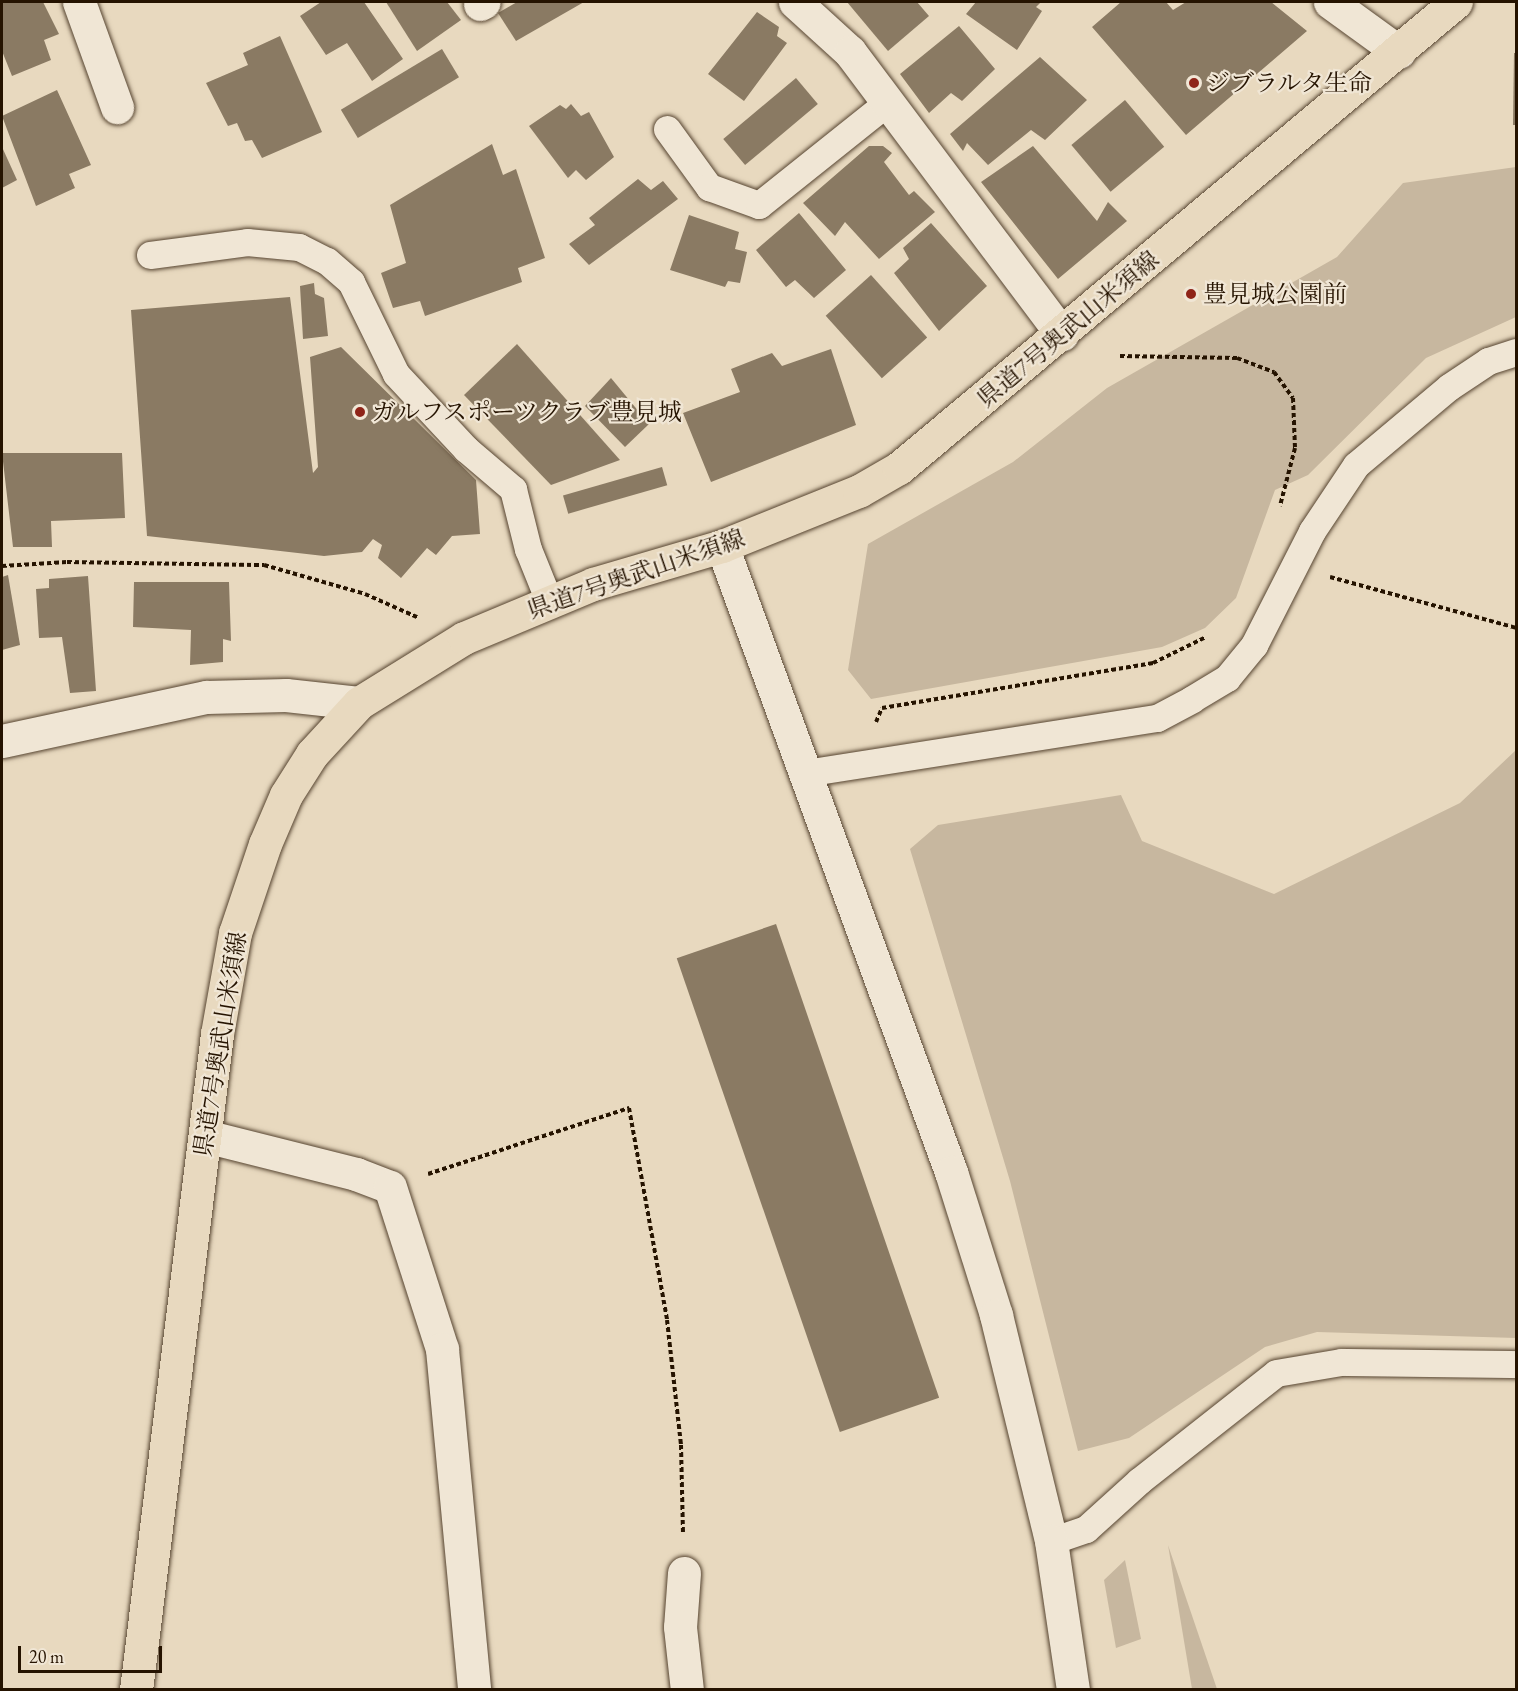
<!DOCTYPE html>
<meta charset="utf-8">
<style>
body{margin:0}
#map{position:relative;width:1518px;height:1691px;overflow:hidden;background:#e8d9bf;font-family:"EB Garamond","Noto Serif JP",serif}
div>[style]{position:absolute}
.green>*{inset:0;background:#c7b79f}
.building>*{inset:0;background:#8a7a63;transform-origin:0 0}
.path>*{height:4px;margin-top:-2px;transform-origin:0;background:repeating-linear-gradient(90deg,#251300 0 4.5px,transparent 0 7.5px)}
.roads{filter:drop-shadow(0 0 2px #564430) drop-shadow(0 0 2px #564430)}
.service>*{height:27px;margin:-13.5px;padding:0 13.5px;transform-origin:13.5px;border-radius:13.5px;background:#f0e6d5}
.minor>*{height:33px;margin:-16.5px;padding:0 16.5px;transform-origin:16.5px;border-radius:16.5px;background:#f0e6d5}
.tertiary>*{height:33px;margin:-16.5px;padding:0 16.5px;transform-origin:16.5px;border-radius:16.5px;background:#f0e6d5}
.primary>*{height:33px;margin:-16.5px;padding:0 16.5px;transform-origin:16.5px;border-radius:16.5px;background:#e8d9bf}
.dots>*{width:16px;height:16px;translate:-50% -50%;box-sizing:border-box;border:3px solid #f0e6d5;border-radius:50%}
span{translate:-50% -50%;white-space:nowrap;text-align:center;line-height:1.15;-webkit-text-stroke:4.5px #f0e6d5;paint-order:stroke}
.poi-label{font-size:24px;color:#251300}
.left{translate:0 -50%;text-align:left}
.street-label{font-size:24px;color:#251300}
.frame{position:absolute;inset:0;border:3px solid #251300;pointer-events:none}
.scale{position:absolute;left:18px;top:1646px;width:144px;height:27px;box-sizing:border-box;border:3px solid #251300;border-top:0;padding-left:8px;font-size:18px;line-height:21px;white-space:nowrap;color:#251300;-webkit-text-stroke:4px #f0e6d5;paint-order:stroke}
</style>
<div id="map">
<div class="green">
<div style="clip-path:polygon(1516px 167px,1516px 317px,1426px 358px,1308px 475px,1275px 490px,1236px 598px,1205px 628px,1162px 647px,871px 699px,848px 670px,868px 544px,1013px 462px,1107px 388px,1337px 257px,1403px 183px)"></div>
<div style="clip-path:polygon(1516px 750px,1516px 1338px,1317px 1332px,1265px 1347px,1129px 1438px,1078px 1451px,1010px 1181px,910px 849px,938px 825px,1121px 795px,1142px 841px,1274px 894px,1460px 803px)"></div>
<div style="clip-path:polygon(1168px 1545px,1217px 1689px,1192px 1689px)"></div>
<div style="clip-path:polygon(1125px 1560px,1141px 1639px,1116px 1648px,1104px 1580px)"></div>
</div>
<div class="building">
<div style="clip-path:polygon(2px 2px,43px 2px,59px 34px,44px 40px,51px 60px,12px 76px,2px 51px)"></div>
<div style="clip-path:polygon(321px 2px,364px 2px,403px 59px,372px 81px,347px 43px,326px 55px,300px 16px)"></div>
<div style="clip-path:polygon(386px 2px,447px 2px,461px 20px,417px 51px)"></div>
<div style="clip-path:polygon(517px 2px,584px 2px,516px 41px,498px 13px)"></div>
<div style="clip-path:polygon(847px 2px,917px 2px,929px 16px,888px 51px)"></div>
<div style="clip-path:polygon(976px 2px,1041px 2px,1036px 7px,1042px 11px,1017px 50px,966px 14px)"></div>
<div style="clip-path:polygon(1121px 2px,1166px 2px,1173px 10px,1186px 2px,1271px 2px,1307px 31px,1186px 135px,1092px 27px)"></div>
<div style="clip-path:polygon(757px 12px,779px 27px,777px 36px,787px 43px,744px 101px,708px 74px)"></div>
<div style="clip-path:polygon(959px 26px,995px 69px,962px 101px,951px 93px,929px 113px,900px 74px)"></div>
<div style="clip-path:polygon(280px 36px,322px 132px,262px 158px,252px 140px,245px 141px,237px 123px,228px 126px,206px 83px,248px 65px,243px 53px)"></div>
<div style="left:442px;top:49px;width:33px;height:118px;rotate:59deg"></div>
<div style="clip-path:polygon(1514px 53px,1516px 53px,1516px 125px,1513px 125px)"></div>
<div style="clip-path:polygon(1040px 57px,1087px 100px,1045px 140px,1031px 130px,988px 165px,967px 143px,963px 151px,950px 134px)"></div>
<div style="left:796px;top:78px;width:34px;height:95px;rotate:50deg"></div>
<div style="clip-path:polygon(57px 90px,91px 165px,69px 174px,75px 188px,36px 206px,2px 116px)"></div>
<div style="left:1125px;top:100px;width:61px;height:70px;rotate:50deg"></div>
<div style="clip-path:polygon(571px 104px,581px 116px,589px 112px,614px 157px,586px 180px,576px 170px,568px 178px,529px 126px,560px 105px,566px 109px)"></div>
<div style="clip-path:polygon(492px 144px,503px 175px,516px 169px,545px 258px,518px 268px,522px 282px,425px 316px,420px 301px,393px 308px,381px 273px,406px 263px,390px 205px)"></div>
<div style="clip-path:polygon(869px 146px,883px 146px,892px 153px,884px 162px,909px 195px,914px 191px,935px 212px,879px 259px,845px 222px,835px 236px,803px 203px)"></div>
<div style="clip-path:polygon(1033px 146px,1097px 221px,1108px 202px,1127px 221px,1058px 279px,981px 182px)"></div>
<div style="clip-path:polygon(2px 147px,17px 180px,2px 188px)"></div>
<div style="clip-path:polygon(638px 179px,651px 190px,663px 181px,678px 199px,589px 265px,569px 244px,595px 225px,589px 218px)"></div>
<div style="clip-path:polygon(799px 213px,846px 270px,814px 298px,795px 280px,786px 287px,756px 250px)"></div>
<div style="clip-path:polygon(689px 215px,739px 232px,735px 249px,747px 252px,740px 283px,728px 281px,725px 287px,670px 270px)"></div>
<div style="clip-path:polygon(931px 223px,987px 286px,939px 331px,894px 273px,909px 259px,903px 248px)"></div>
<div style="left:871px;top:275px;width:84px;height:61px;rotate:48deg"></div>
<div style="clip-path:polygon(314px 283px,315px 294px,324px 298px,328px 336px,303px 339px,300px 286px)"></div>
<div style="clip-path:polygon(290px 297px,313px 473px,318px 467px,310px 357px,341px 347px,476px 480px,480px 534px,452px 536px,436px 555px,427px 548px,401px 578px,378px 558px,382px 545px,373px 539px,362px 552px,324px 556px,147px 536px,131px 310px)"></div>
<div style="clip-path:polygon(517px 344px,620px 460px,551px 485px,464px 395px)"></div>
<div style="clip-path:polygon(831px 349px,856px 425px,711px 482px,683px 413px,740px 392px,731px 369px,772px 353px,782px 366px)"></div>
<div style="clip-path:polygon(611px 378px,649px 424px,625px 447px,585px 406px)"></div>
<div style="clip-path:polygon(2px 453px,122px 453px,125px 518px,51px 521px,52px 547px,13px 547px)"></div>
<div style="left:662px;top:467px;width:19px;height:103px;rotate:74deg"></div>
<div style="clip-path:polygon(8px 575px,20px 645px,2px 650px,2px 577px)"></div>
<div style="clip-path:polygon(88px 576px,96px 691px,70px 693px,62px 637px,39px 638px,36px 589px,49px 588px,49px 579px)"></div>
<div style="clip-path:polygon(134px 582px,229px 582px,231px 641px,223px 639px,223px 662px,190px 665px,191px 630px,133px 627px)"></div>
<div style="left:776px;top:924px;width:501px;height:105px;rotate:71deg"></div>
</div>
<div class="path">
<div style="left:1120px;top:356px;width:117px;rotate:1deg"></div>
<div style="left:1237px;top:358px;width:40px;rotate:21deg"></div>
<div style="left:1274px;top:372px;width:32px;rotate:54deg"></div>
<div style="left:1293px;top:398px;width:50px;rotate:87.7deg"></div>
<div style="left:1295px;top:448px;width:60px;rotate:104.5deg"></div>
<div style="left:2px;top:566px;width:65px;rotate:-3.5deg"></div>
<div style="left:67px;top:562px;width:197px;rotate:0.9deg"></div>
<div style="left:264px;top:565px;width:105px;rotate:16deg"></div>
<div style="left:365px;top:594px;width:57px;rotate:23.9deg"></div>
<div style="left:1330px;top:577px;width:193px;rotate:15.3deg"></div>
<div style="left:876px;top:722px;width:15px;rotate:-67deg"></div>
<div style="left:882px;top:708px;width:275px;rotate:-9.4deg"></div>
<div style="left:1153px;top:663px;width:59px;rotate:-26.1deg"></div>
<div style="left:428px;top:1174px;width:212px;rotate:-18.2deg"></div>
<div style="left:629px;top:1108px;width:215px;rotate:79.8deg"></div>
<div style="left:667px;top:1320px;width:126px;rotate:83.6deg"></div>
<div style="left:681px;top:1445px;width:89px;rotate:88.7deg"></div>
</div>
<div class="roads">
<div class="service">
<div style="left:667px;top:129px;width:72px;rotate:54.1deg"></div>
<div style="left:709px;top:187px;width:53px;rotate:19.8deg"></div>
<div style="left:759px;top:205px;width:165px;rotate:-38.6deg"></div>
<div style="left:150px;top:255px;width:98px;rotate:-7.6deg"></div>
<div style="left:247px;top:242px;width:52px;rotate:5.5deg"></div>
<div style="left:299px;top:247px;width:31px;rotate:27deg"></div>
<div style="left:327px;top:261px;width:32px;rotate:41deg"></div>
<div style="left:351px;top:282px;width:102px;rotate:63.9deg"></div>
<div style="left:396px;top:374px;width:103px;rotate:47deg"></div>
<div style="left:466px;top:449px;width:62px;rotate:40.4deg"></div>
<div style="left:513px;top:489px;width:62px;rotate:76deg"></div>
<div style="left:528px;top:549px;width:56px;rotate:68deg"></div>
<div style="left:805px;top:773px;width:356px;rotate:-8.9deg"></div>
<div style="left:1157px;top:718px;width:40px;rotate:-28deg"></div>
<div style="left:1192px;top:699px;width:41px;rotate:-31deg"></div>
<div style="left:1227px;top:678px;width:43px;rotate:-50.7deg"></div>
<div style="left:1254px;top:645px;width:128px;rotate:-63deg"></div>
<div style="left:1312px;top:531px;width:79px;rotate:-56.3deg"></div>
<div style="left:1356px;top:465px;width:121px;rotate:-40deg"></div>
<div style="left:1449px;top:387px;width:47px;rotate:-33.7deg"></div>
<div style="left:1488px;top:361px;width:29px;rotate:-18deg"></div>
<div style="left:1051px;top:1541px;width:37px;rotate:-19deg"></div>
<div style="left:1086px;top:1529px;width:72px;rotate:-42.2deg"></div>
<div style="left:1139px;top:1481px;width:174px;rotate:-38.2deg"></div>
<div style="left:1276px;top:1373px;width:66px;rotate:-9.6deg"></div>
<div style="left:1341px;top:1362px;width:175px;rotate:0.7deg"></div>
</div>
<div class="minor">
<div style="left:79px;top:2px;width:112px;rotate:70.1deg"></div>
<div style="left:795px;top:2px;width:74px;rotate:42.3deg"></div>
<div style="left:850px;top:52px;width:353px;rotate:53.1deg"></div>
<div style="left:1330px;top:2px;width:85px;rotate:35.9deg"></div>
<div style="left:480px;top:4px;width:4px;rotate:-27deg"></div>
<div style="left:2px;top:741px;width:209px;rotate:-12.2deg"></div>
<div style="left:206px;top:697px;width:80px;rotate:-1.4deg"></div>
<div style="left:286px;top:695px;width:73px;rotate:6.3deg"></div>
<div style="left:205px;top:1136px;width:156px;rotate:14.1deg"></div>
<div style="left:356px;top:1174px;width:36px;rotate:21deg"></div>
<div style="left:390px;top:1187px;width:170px;rotate:72.2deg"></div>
<div style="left:442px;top:1349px;width:342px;rotate:84.6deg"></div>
<div style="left:684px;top:1573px;width:54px;rotate:94.2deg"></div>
<div style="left:680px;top:1627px;width:63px;rotate:83.7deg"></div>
</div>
<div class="tertiary">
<div style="left:722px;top:546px;width:667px;rotate:69.91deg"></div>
<div style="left:951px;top:1172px;width:150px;rotate:72.5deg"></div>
<div style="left:996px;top:1315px;width:233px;rotate:76.3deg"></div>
<div style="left:1051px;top:1541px;width:151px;rotate:81.6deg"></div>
</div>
<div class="primary">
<div style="left:136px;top:1690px;width:661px;rotate:-82.96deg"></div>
<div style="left:217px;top:1034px;width:103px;rotate:-79.9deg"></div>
<div style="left:235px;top:933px;width:94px;rotate:-71.4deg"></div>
<div style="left:265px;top:844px;width:53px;rotate:-66.8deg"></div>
<div style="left:286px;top:795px;width:49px;rotate:-57.6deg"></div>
<div style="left:312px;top:754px;width:69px;rotate:-47.3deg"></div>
<div style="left:359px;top:703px;width:123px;rotate:-31.8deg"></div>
<div style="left:464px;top:638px;width:140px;rotate:-22.7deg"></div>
<div style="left:593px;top:584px;width:134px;rotate:-16.4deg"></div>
<div style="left:722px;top:546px;width:148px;rotate:-21.9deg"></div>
<div style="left:859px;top:491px;width:46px;rotate:-29.9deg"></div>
<div style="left:899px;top:468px;width:726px;rotate:-39.92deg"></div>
</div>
</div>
<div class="dots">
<div style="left:1194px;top:83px;background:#8f2418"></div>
<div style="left:1191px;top:294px;background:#8f2418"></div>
<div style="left:360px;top:412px;background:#8f2418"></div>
</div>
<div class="poi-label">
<span class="left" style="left:1206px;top:83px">ジブラルタ生命</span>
<span class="left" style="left:1203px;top:294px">豊見城公園前</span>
<span class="left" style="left:372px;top:412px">ガルフスポーツクラブ豊見城</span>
</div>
<div class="street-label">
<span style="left:1068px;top:329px;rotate:-40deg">県道7号奥武山米須線</span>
<span style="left:636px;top:574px;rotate:-19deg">県道7号奥武山米須線</span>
<span style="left:220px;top:1044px;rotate:-81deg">県道7号奥武山米須線</span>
</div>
<div class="frame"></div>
<div class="scale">20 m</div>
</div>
